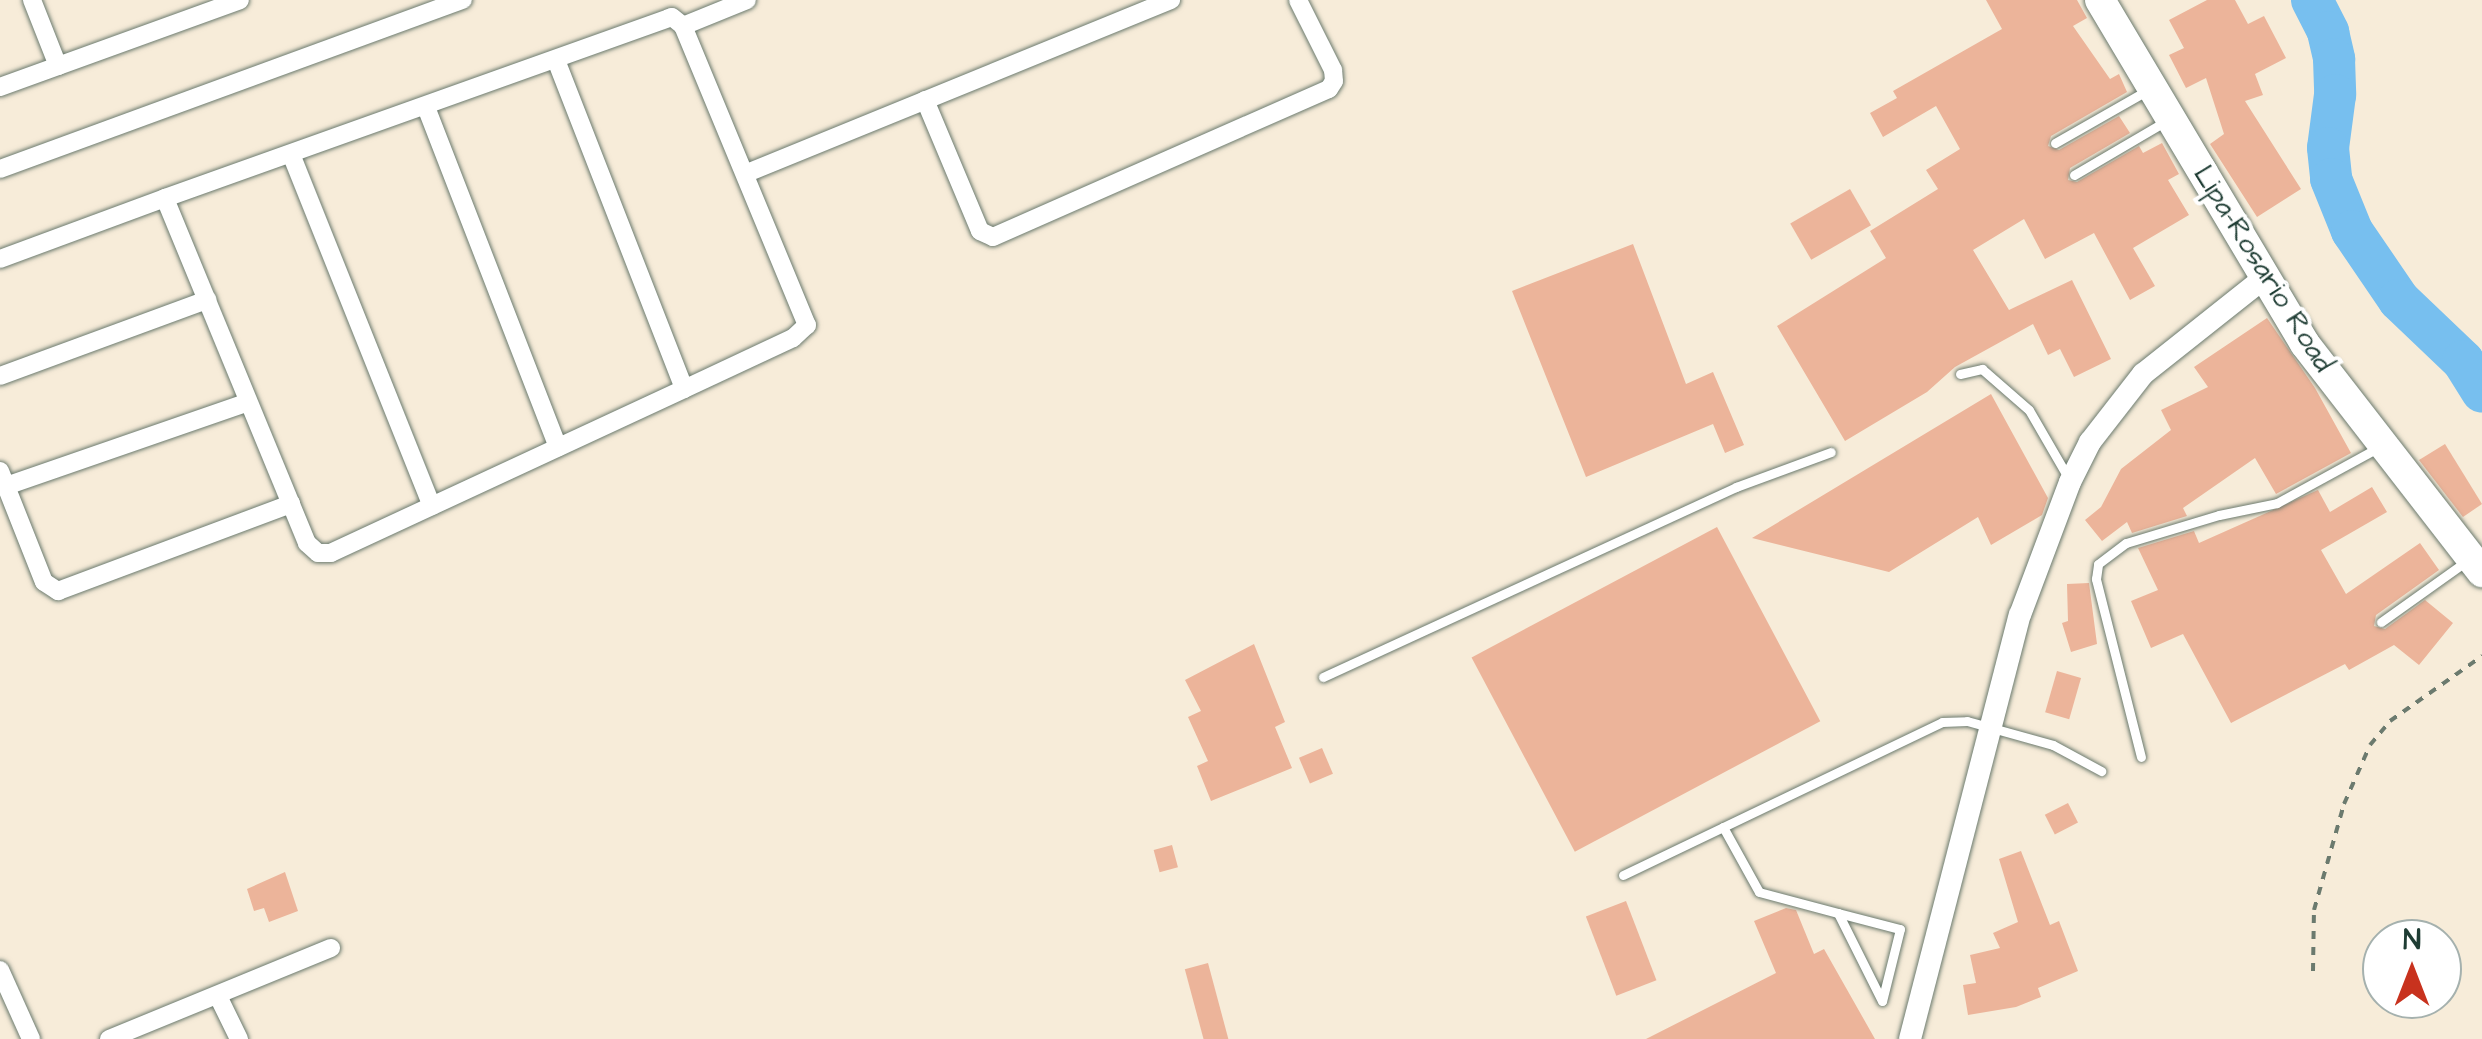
<!DOCTYPE html>
<style>
body{margin:0}
#map{position:relative;width:2482px;height:1039px;overflow:hidden;background:#f7ecd9;font-family:"Architects Daughter",sans-serif}
div>[style]{position:absolute}
.river>*{height:42px;margin:-21px;padding:0 21px;transform-origin:21px;border-radius:21px;background:#77bfef}
.building>*{inset:0;background:#ecb49a;transform-origin:0 0}
.path>*{height:4px;margin-top:-2px;transform-origin:0;background:repeating-linear-gradient(90deg,#6b7a6e 0 8px,transparent 0 16px)}
.roads{filter:drop-shadow(0 0 2px #6b7a6e) drop-shadow(0 0 2px #6b7a6e)}
.service>*{height:9px;margin:-4.5px;padding:0 4.5px;transform-origin:4.5px;border-radius:4.5px;background:#fff}
.minor>*{height:18px;margin:-9px;padding:0 9px;transform-origin:9px;border-radius:9px;background:#fff}
.tertiary>*{height:22px;margin:-11px;padding:0 11px;transform-origin:11px;border-radius:11px;background:#fff}
.primary>*{height:30px;margin:-15px;padding:0 15px;transform-origin:15px;border-radius:15px;background:#fff}
span{translate:-50% -50%;white-space:nowrap;text-align:center;line-height:1.15;-webkit-text-stroke:8px #fff;paint-order:stroke}
.street-label{font-size:28px;color:#1f3d34}
.north{position:absolute;left:2362px;top:919px;width:100px;height:100px;box-sizing:border-box;background:#fff;border:2px solid #a5b1ae;border-radius:50%;rotate:0deg;font-size:28px;font-weight:700;line-height:40px;text-align:center;color:#1f3d34}
.north::after{content:'';display:block;margin:auto;width:35px;height:45px;background:#c8321e;clip-path:polygon(50% 0,100% 100%,50% 72%,0 100%)}
</style>
<div id="map">
<div class="river">
<div style="left:2312px;top:0;width:36px;rotate:63deg"></div>
<div style="left:2328px;top:32px;width:28px;rotate:77deg"></div>
<div style="left:2334px;top:59px;width:36px;rotate:88deg"></div>
<div style="left:2335px;top:95px;width:53px;rotate:97.5deg"></div>
<div style="left:2328px;top:148px;width:31px;rotate:84deg"></div>
<div style="left:2331px;top:179px;width:56px;rotate:68deg"></div>
<div style="left:2352px;top:231px;width:83px;rotate:55.7deg"></div>
<div style="left:2399px;top:300px;width:88px;rotate:43.6deg"></div>
<div style="left:2463px;top:361px;width:36px;rotate:58deg"></div>
</div>
<div class="building">
<div style="clip-path:polygon(1986px 0,2077px 0,2087px 18px,2073px 26px,2110px 79px,2119px 74px,2127px 92px,2051px 136px,2048px 146px,2059px 150px,2119px 116px,2130px 133px,2070px 168px,2068px 180px,2077px 182px,2139px 146px,2143px 153px,2162px 143px,2179px 174px,2168px 180px,2189px 215px,2133px 248px,2155px 286px,2130px 300px,2094px 233px,2045px 259px,2024px 219px,1973px 250px,2009px 310px,2072px 280px,2111px 359px,2074px 377px,2060px 349px,2048px 355px,2033px 324px,1955px 367px,1927px 392px,1845px 441px,1777px 326px,1886px 258px,1870px 231px,1938px 189px,1926px 170px,1960px 149px,1936px 106px,1883px 137px,1870px 113px,1897px 98px,1893px 91px,2002px 29px)"></div>
<div style="clip-path:polygon(2207px 0,2235px 0,2248px 24px,2264px 16px,2286px 58px,2255px 74px,2263px 95px,2245px 101px,2301px 189px,2257px 217px,2210px 144px,2224px 134px,2206px 78px,2186px 88px,2169px 55px,2184px 48px,2169px 20px)"></div>
<div style="left:1850px;top:189px;width:42px;height:69px;rotate:60deg"></div>
<div style="clip-path:polygon(1633px 244px,1686px 384px,1713px 372px,1744px 445px,1725px 453px,1713px 424px,1586px 477px,1512px 291px)"></div>
<div style="clip-path:polygon(2267px 318px,2315px 388px,2351px 453px,2276px 494px,2255px 458px,2183px 508px,2187px 516px,2132px 533px,2127px 522px,2102px 541px,2085px 520px,2101px 507px,2121px 469px,2171px 430px,2161px 410px,2208px 387px,2194px 367px)"></div>
<div style="clip-path:polygon(1991px 394px,2048px 498px,2042px 515px,1991px 545px,1978px 517px,1889px 572px,1752px 538px)"></div>
<div style="clip-path:polygon(2445px 444px,2482px 504px,2463px 517px,2419px 460px)"></div>
<div style="clip-path:polygon(2372px 487px,2387px 512px,2321px 550px,2346px 594px,2420px 543px,2439px 570px,2376px 615px,2374px 626px,2385px 629px,2425px 600px,2453px 623px,2419px 665px,2394px 645px,2349px 670px,2345px 664px,2231px 723px,2183px 634px,2151px 648px,2131px 601px,2158px 590px,2138px 548px,2194px 531px,2199px 543px,2318px 490px,2330px 512px)"></div>
<div style="left:1717px;top:527px;width:220px;height:278px;rotate:62deg"></div>
<div style="clip-path:polygon(2089px 583px,2097px 644px,2071px 652px,2062px 623px,2068px 621px,2067px 584px)"></div>
<div style="clip-path:polygon(1254px 644px,1285px 722px,1275px 727px,1292px 768px,1211px 801px,1197px 766px,1208px 761px,1188px 717px,1201px 711px,1185px 680px)"></div>
<div style="left:2057px;top:671px;width:25px;height:43px;rotate:16deg"></div>
<div style="left:1322px;top:748px;width:28px;height:25px;rotate:67deg"></div>
<div style="left:2068px;top:803px;width:22px;height:26px;rotate:63deg"></div>
<div style="left:1172px;top:845px;width:23px;height:19px;rotate:75deg"></div>
<div style="clip-path:polygon(2021px 851px,2050px 925px,2059px 921px,2078px 971px,2038px 988px,2041px 997px,2016px 1007px,1968px 1015px,1963px 985px,1976px 983px,1970px 955px,2000px 948px,1993px 933px,2018px 922px,1999px 859px)"></div>
<div style="clip-path:polygon(285px 872px,298px 911px,269px 922px,264px 908px,254px 911px,247px 889px)"></div>
<div style="left:1626px;top:901px;width:85px;height:43px;rotate:69deg"></div>
<div style="clip-path:polygon(1786px 908px,1796px 910px,1814px 954px,1824px 949px,1875px 1039px,1646px 1039px,1776px 973px,1754px 921px)"></div>
<div style="left:1208px;top:963px;width:79px;height:24px;rotate:75deg"></div>
</div>
<div class="path">
<div style="left:2313px;top:971px;width:61px;rotate:-89.1deg"></div>
<div style="left:2314px;top:910px;width:110px;rotate:-74.2deg"></div>
<div style="left:2344px;top:804px;width:64px;rotate:-66.2deg"></div>
<div style="left:2370px;top:745px;width:31px;rotate:-50deg"></div>
<div style="left:2390px;top:721px;width:113px;rotate:-35.2deg"></div>
</div>
<div class="roads">
<div class="service">
<div style="left:2055px;top:143px;width:107px;rotate:-29.7deg"></div>
<div style="left:2074px;top:175px;width:107px;rotate:-30.4deg"></div>
<div style="left:1960px;top:374px;width:23px;rotate:-13deg"></div>
<div style="left:1982px;top:369px;width:62px;rotate:41.1deg"></div>
<div style="left:2029px;top:410px;width:80px;rotate:59.9deg"></div>
<div style="left:2381px;top:622px;width:103px;rotate:-35.5deg"></div>
<div style="left:1323px;top:677px;width:455px;rotate:-24.7deg"></div>
<div style="left:1736px;top:487px;width:101px;rotate:-20.2deg"></div>
<div style="left:2141px;top:757px;width:184px;rotate:-104.2deg"></div>
<div style="left:2096px;top:579px;width:15px;rotate:-82deg"></div>
<div style="left:2098px;top:564px;width:35px;rotate:-37deg"></div>
<div style="left:2126px;top:543px;width:97px;rotate:-16.8deg"></div>
<div style="left:2219px;top:515px;width:59px;rotate:-11.7deg"></div>
<div style="left:2277px;top:503px;width:119px;rotate:-28.7deg"></div>
<div style="left:1723px;top:827px;width:74px;rotate:61deg"></div>
<div style="left:1759px;top:892px;width:82px;rotate:14.9deg"></div>
<div style="left:1838px;top:913px;width:64px;rotate:14.5deg"></div>
<div style="left:1900px;top:929px;width:74px;rotate:104deg"></div>
<div style="left:1882px;top:1001px;width:98px;rotate:-116.6deg"></div>
<div style="left:1623px;top:875px;width:354px;rotate:-25.6deg"></div>
<div style="left:1942px;top:722px;width:25px;rotate:-2deg"></div>
<div style="left:1967px;top:721px;width:89px;rotate:15.6deg"></div>
<div style="left:2053px;top:745px;width:55px;rotate:28.4deg"></div>
</div>
<div class="minor">
<div style="left:32px;top:0;width:71px;rotate:68.5deg"></div>
<div style="left:683px;top:26px;width:69px;rotate:-22.1deg"></div>
<div style="left:556px;top:60px;width:353px;rotate:68.7deg"></div>
<div style="left:0;top:87px;width:255px;rotate:-19.9deg"></div>
<div style="left:925px;top:100px;width:142px;rotate:67.2deg"></div>
<div style="left:980px;top:231px;width:14px;rotate:25deg"></div>
<div style="left:993px;top:237px;width:367px;rotate:-23.8deg"></div>
<div style="left:1329px;top:89px;width:9px;rotate:-58deg"></div>
<div style="left:1334px;top:81px;width:11px;rotate:-95deg"></div>
<div style="left:1333px;top:70px;width:78px;rotate:-116.6deg"></div>
<div style="left:426px;top:107px;width:365px;rotate:68.8deg"></div>
<div style="left:291px;top:154px;width:379px;rotate:68.2deg"></div>
<div style="left:0;top:169px;width:493px;rotate:-20.1deg"></div>
<div style="left:747px;top:173px;width:458px;rotate:-22.2deg"></div>
<div style="left:0;top:259px;width:176px;rotate:-20.3deg"></div>
<div style="left:165px;top:198px;width:538px;rotate:-19.65deg"></div>
<div style="left:672px;top:17px;width:14px;rotate:39deg"></div>
<div style="left:683px;top:26px;width:324px;rotate:67.5deg"></div>
<div style="left:807px;top:325px;width:19px;rotate:137deg"></div>
<div style="left:793px;top:338px;width:120px;rotate:154.9deg"></div>
<div style="left:684px;top:389px;width:389px;rotate:155.1deg"></div>
<div style="left:331px;top:553px;width:13px;rotate:180deg"></div>
<div style="left:318px;top:553px;width:15px;rotate:-138deg"></div>
<div style="left:307px;top:543px;width:373px;rotate:-112.4deg"></div>
<div style="left:0;top:376px;width:221px;rotate:-20.2deg"></div>
<div style="left:0;top:471px;width:119px;rotate:68.4deg"></div>
<div style="left:44px;top:582px;width:17px;rotate:33deg"></div>
<div style="left:58px;top:591px;width:249px;rotate:-20.5deg"></div>
<div style="left:6px;top:486px;width:256px;rotate:-19.1deg"></div>
<div style="left:0;top:970px;width:76px;rotate:65.8deg"></div>
<div style="left:218px;top:996px;width:48px;rotate:64deg"></div>
<div style="left:109px;top:1039px;width:240px;rotate:-22.3deg"></div>
</div>
<div class="tertiary">
<div style="left:1910px;top:1039px;width:438px;rotate:-75.5deg"></div>
<div style="left:2020px;top:615px;width:142px;rotate:-69.4deg"></div>
<div style="left:2070px;top:482px;width:45px;rotate:-63.4deg"></div>
<div style="left:2090px;top:442px;width:86px;rotate:-52.1deg"></div>
<div style="left:2143px;top:374px;width:153px;rotate:-38.4deg"></div>
</div>
<div class="primary">
<div style="left:2100px;top:0;width:400px;rotate:59.2deg"></div>
<div style="left:2305px;top:344px;width:289px;rotate:52.2deg"></div>
</div>
</div>
<div class="street-label">
<span style="left:2263px;top:269px;rotate:58deg">Lipa-Rosario Road</span>
</div>
<div class="north">N</div>
</div>
